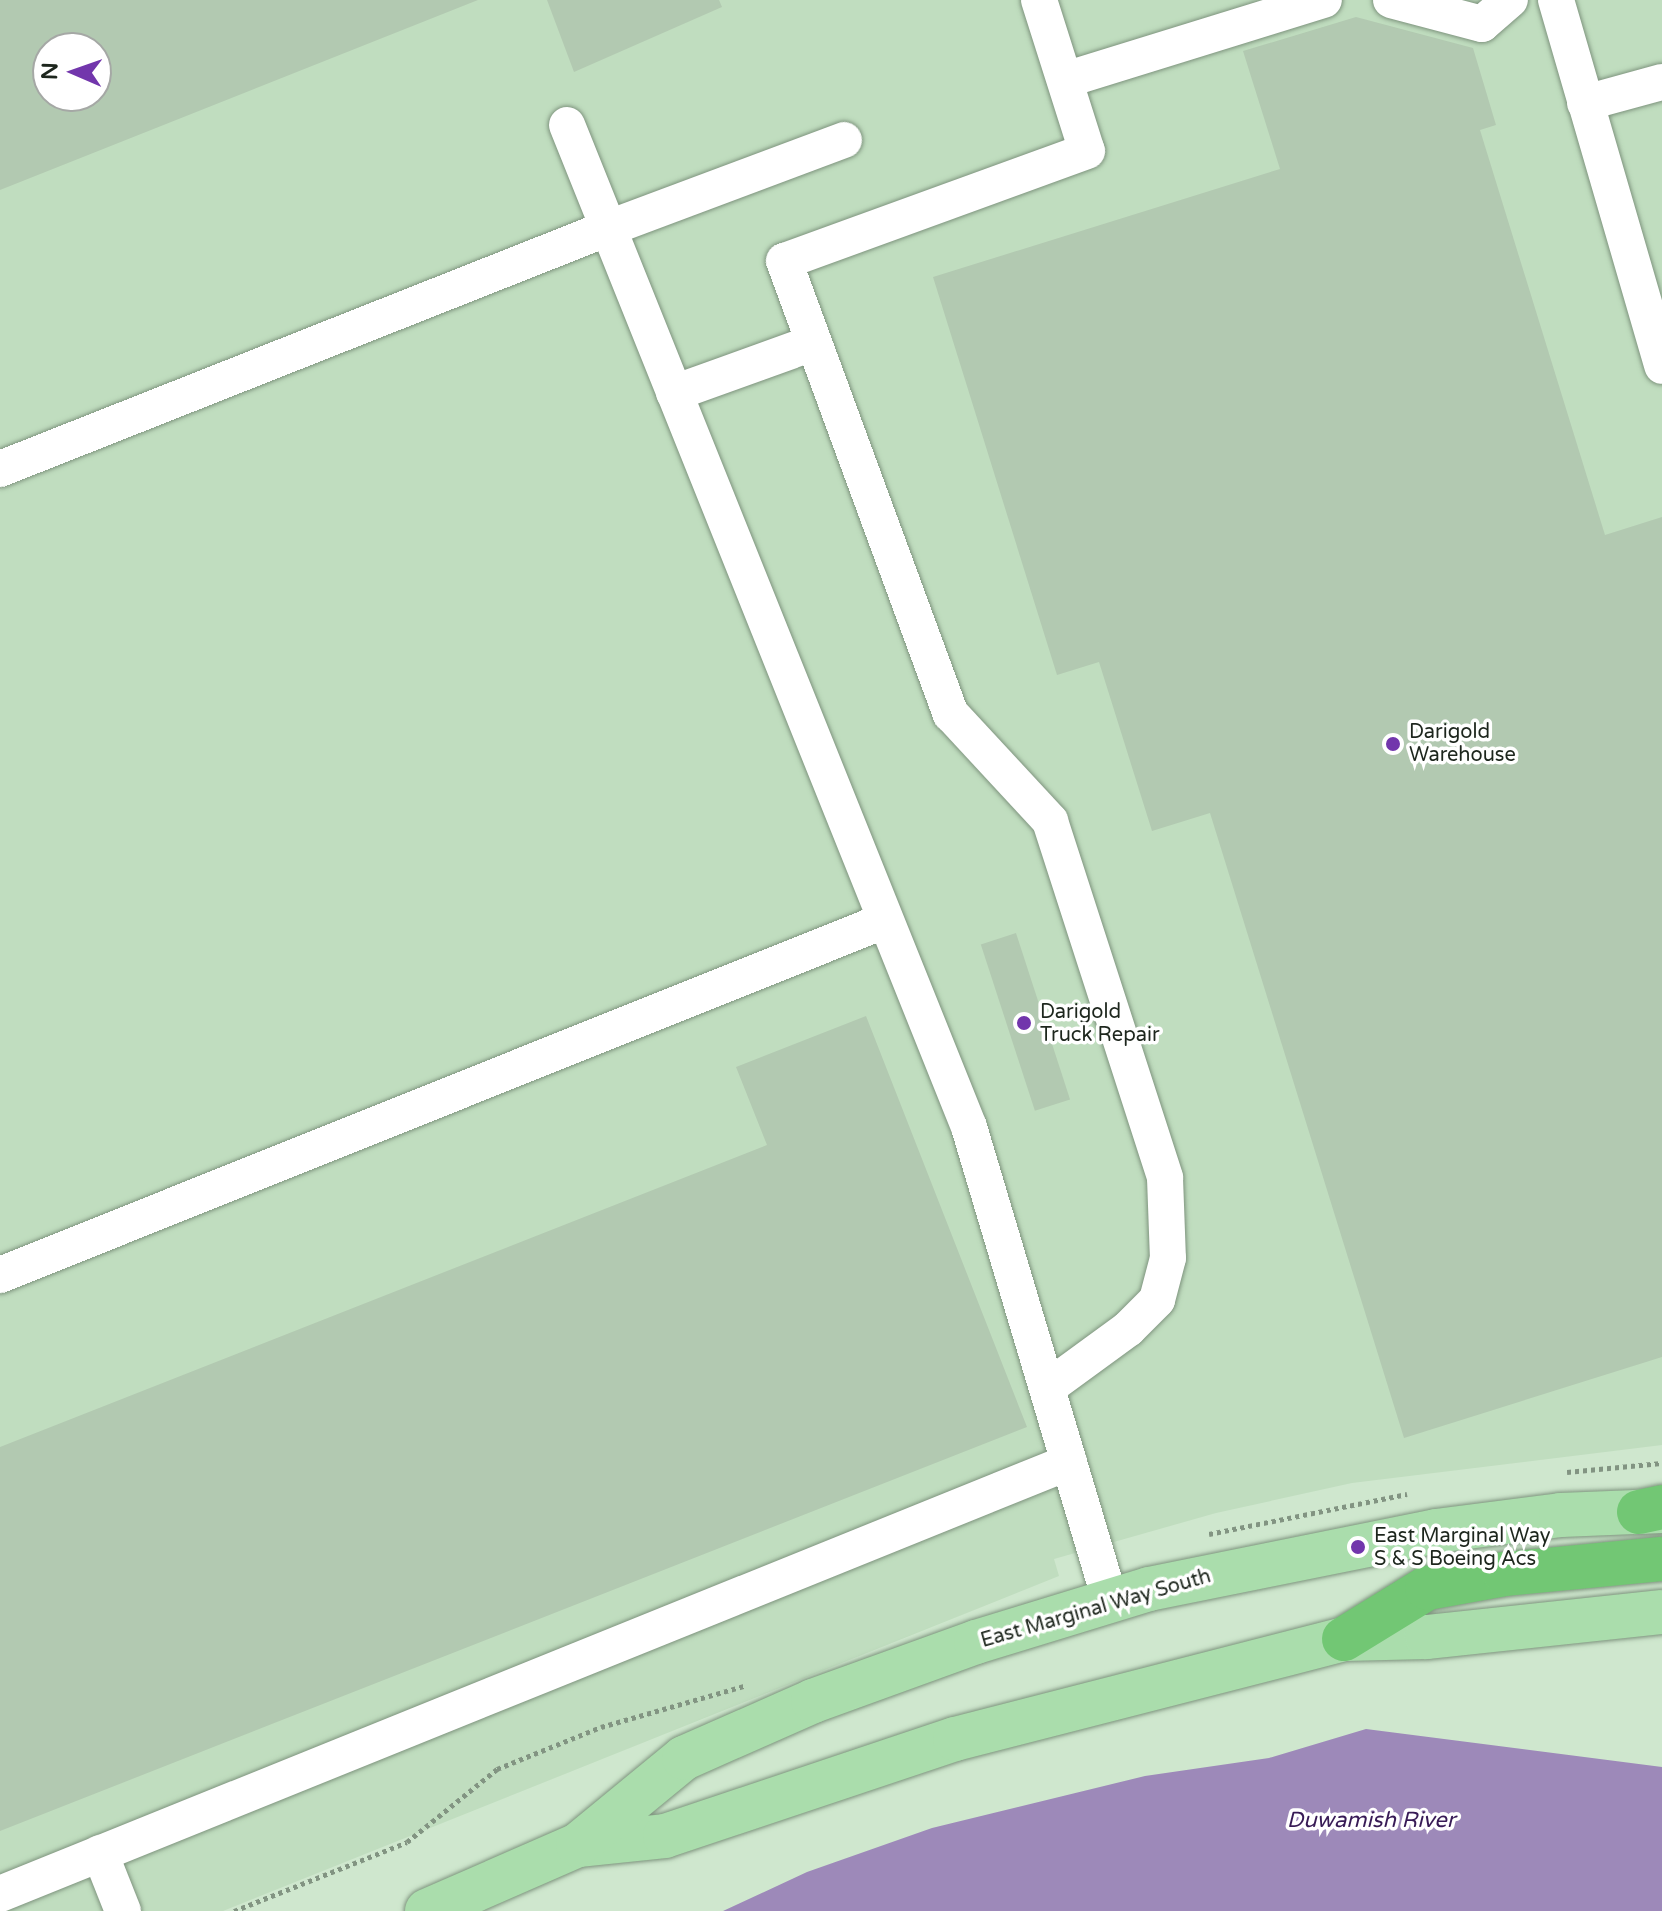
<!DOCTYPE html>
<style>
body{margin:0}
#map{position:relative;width:1662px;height:1911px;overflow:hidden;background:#cfe7ce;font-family:"Varela Round",sans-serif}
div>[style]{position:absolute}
.built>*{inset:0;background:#c0ddbf}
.water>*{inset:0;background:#9d89b9}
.building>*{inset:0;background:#b2c9b1;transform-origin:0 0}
.path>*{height:5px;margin-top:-2.5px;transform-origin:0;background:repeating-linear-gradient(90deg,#829482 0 4px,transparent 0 8px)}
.roads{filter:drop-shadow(0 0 2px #7e947e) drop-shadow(0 0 2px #7e947e)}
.minor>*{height:36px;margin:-18px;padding:0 18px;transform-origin:18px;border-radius:18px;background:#fff}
.major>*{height:44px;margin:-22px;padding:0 22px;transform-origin:22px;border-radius:22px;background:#aaddac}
.highway>*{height:44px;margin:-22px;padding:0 22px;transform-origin:22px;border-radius:22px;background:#72c774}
.dots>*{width:22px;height:22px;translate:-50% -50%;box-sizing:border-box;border:4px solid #fff;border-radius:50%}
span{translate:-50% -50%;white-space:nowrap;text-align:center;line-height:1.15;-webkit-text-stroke:7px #fff;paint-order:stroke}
.poi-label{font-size:20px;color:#1d261d}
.left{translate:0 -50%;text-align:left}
.street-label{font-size:20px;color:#1d261d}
.water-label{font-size:22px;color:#381b56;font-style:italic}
.north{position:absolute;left:32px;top:32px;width:80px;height:80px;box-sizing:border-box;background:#fff;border:2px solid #a5a8a5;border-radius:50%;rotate:272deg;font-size:22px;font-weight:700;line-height:32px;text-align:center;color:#1d261d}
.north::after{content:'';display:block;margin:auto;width:28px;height:36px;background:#7236ac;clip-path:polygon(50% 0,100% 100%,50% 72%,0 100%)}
</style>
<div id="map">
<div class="built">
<div style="clip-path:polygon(evenodd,0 0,1662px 0,1662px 1445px,1352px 1483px,1216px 1513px,1054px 1559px,1059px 1576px,223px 1911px,0 1911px,0 490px,54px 468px,0 489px,0 0,48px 48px,96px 48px,96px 96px,48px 96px,48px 48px)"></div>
</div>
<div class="water">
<div style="clip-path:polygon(1366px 1729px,1662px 1767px,1662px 1911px,723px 1911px,807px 1872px,932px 1828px,1145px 1776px,1269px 1758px)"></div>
</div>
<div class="building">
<div style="clip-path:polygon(evenodd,0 0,478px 0,0 190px,0 0,48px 48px,96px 48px,96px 96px,48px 96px,48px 48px)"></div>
<div style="clip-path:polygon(547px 0,719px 0,722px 7px,574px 72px)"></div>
<div style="clip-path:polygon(1356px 17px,1473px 48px,1496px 125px,1480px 130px,1605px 535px,1662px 517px,1662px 1357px,1404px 1438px,1210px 813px,1152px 831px,1099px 662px,1057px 675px,933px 277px,1280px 169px,1243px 51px)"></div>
<div style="left:1016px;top:933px;width:175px;height:37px;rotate:72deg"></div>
<div style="clip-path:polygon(866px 1016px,1027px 1427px,0 1831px,0 1447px,767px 1145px,736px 1067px)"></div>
</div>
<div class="path">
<div style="left:1567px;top:1472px;width:95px;rotate:-5.4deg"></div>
<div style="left:1209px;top:1534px;width:202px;rotate:-11.4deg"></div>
<div style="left:234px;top:1911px;width:186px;rotate:-21.7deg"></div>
<div style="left:407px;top:1842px;width:116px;rotate:-39deg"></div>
<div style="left:497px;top:1769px;width:112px;rotate:-22deg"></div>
<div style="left:601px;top:1727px;width:149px;rotate:-16deg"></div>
</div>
<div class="roads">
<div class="minor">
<div style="left:1039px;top:0;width:158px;rotate:72.4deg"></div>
<div style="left:1087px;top:151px;width:322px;rotate:160deg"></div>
<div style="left:784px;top:261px;width:483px;rotate:69.8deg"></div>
<div style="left:951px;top:714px;width:146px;rotate:47.2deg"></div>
<div style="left:1050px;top:821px;width:375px;rotate:72.1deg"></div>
<div style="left:1165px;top:1178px;width:80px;rotate:87.9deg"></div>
<div style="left:1168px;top:1258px;width:43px;rotate:104.7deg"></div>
<div style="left:1157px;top:1300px;width:41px;rotate:135deg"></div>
<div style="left:1128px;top:1329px;width:100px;rotate:143.9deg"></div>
<div style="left:1391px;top:0;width:94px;rotate:14.8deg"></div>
<div style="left:1482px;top:24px;width:37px;rotate:-41deg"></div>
<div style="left:1556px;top:0;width:381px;rotate:73.8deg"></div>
<div style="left:1065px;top:80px;width:271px;rotate:-17.2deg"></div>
<div style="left:1585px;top:103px;width:80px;rotate:-15.3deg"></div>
<div style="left:567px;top:125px;width:1080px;rotate:68.14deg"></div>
<div style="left:969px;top:1127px;width:495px;rotate:73.4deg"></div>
<div style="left:674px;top:393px;width:148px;rotate:-19.8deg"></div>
<div style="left:0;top:469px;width:652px;rotate:-21.61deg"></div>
<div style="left:606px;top:229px;width:254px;rotate:-20.5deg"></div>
<div style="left:0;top:1275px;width:954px;rotate:-21.83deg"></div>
<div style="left:100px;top:1853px;width:62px;rotate:68.4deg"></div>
<div style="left:0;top:1894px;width:1153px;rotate:-22deg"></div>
</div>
<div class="major">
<div style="left:578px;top:1845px;width:87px;rotate:-5.9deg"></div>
<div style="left:665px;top:1836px;width:306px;rotate:-18.5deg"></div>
<div style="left:955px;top:1739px;width:402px;rotate:-14.4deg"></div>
<div style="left:1344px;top:1639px;width:83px;rotate:-1.4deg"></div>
<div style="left:1427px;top:1637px;width:236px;rotate:-6.1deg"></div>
<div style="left:427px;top:1911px;width:165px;rotate:-23.6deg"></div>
<div style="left:578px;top:1845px;width:137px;rotate:-39.4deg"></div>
<div style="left:684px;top:1758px;width:141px;rotate:-23.8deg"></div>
<div style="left:813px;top:1701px;width:173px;rotate:-19.9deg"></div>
<div style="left:976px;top:1642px;width:181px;rotate:-17deg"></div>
<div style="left:1149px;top:1589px;width:293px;rotate:-11.4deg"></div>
<div style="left:1436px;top:1531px;width:126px;rotate:-7.3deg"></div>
<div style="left:1561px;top:1515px;width:101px;rotate:-2.3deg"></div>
</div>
<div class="highway">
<div style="left:1639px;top:1512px;width:24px;rotate:-12deg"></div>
<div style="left:1344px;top:1639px;width:97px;rotate:-31.6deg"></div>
<div style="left:1427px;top:1588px;width:79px;rotate:-10.2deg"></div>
<div style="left:1505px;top:1574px;width:158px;rotate:-5.5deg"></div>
</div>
</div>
<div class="dots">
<div style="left:1393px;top:744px;background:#7236ac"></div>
<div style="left:1024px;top:1023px;background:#7236ac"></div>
<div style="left:1358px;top:1547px;background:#7236ac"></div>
</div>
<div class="poi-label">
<span class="left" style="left:1409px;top:744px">Darigold<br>Warehouse</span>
<span class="left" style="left:1040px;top:1024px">Darigold<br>Truck Repair</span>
<span class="left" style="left:1374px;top:1548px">East Marginal Way<br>S &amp; S Boeing Acs</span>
</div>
<div class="street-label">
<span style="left:1096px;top:1609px;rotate:-16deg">East Marginal Way South</span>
</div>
<div class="water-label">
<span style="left:1371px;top:1821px">Duwamish River</span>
</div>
<div class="north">N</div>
</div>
